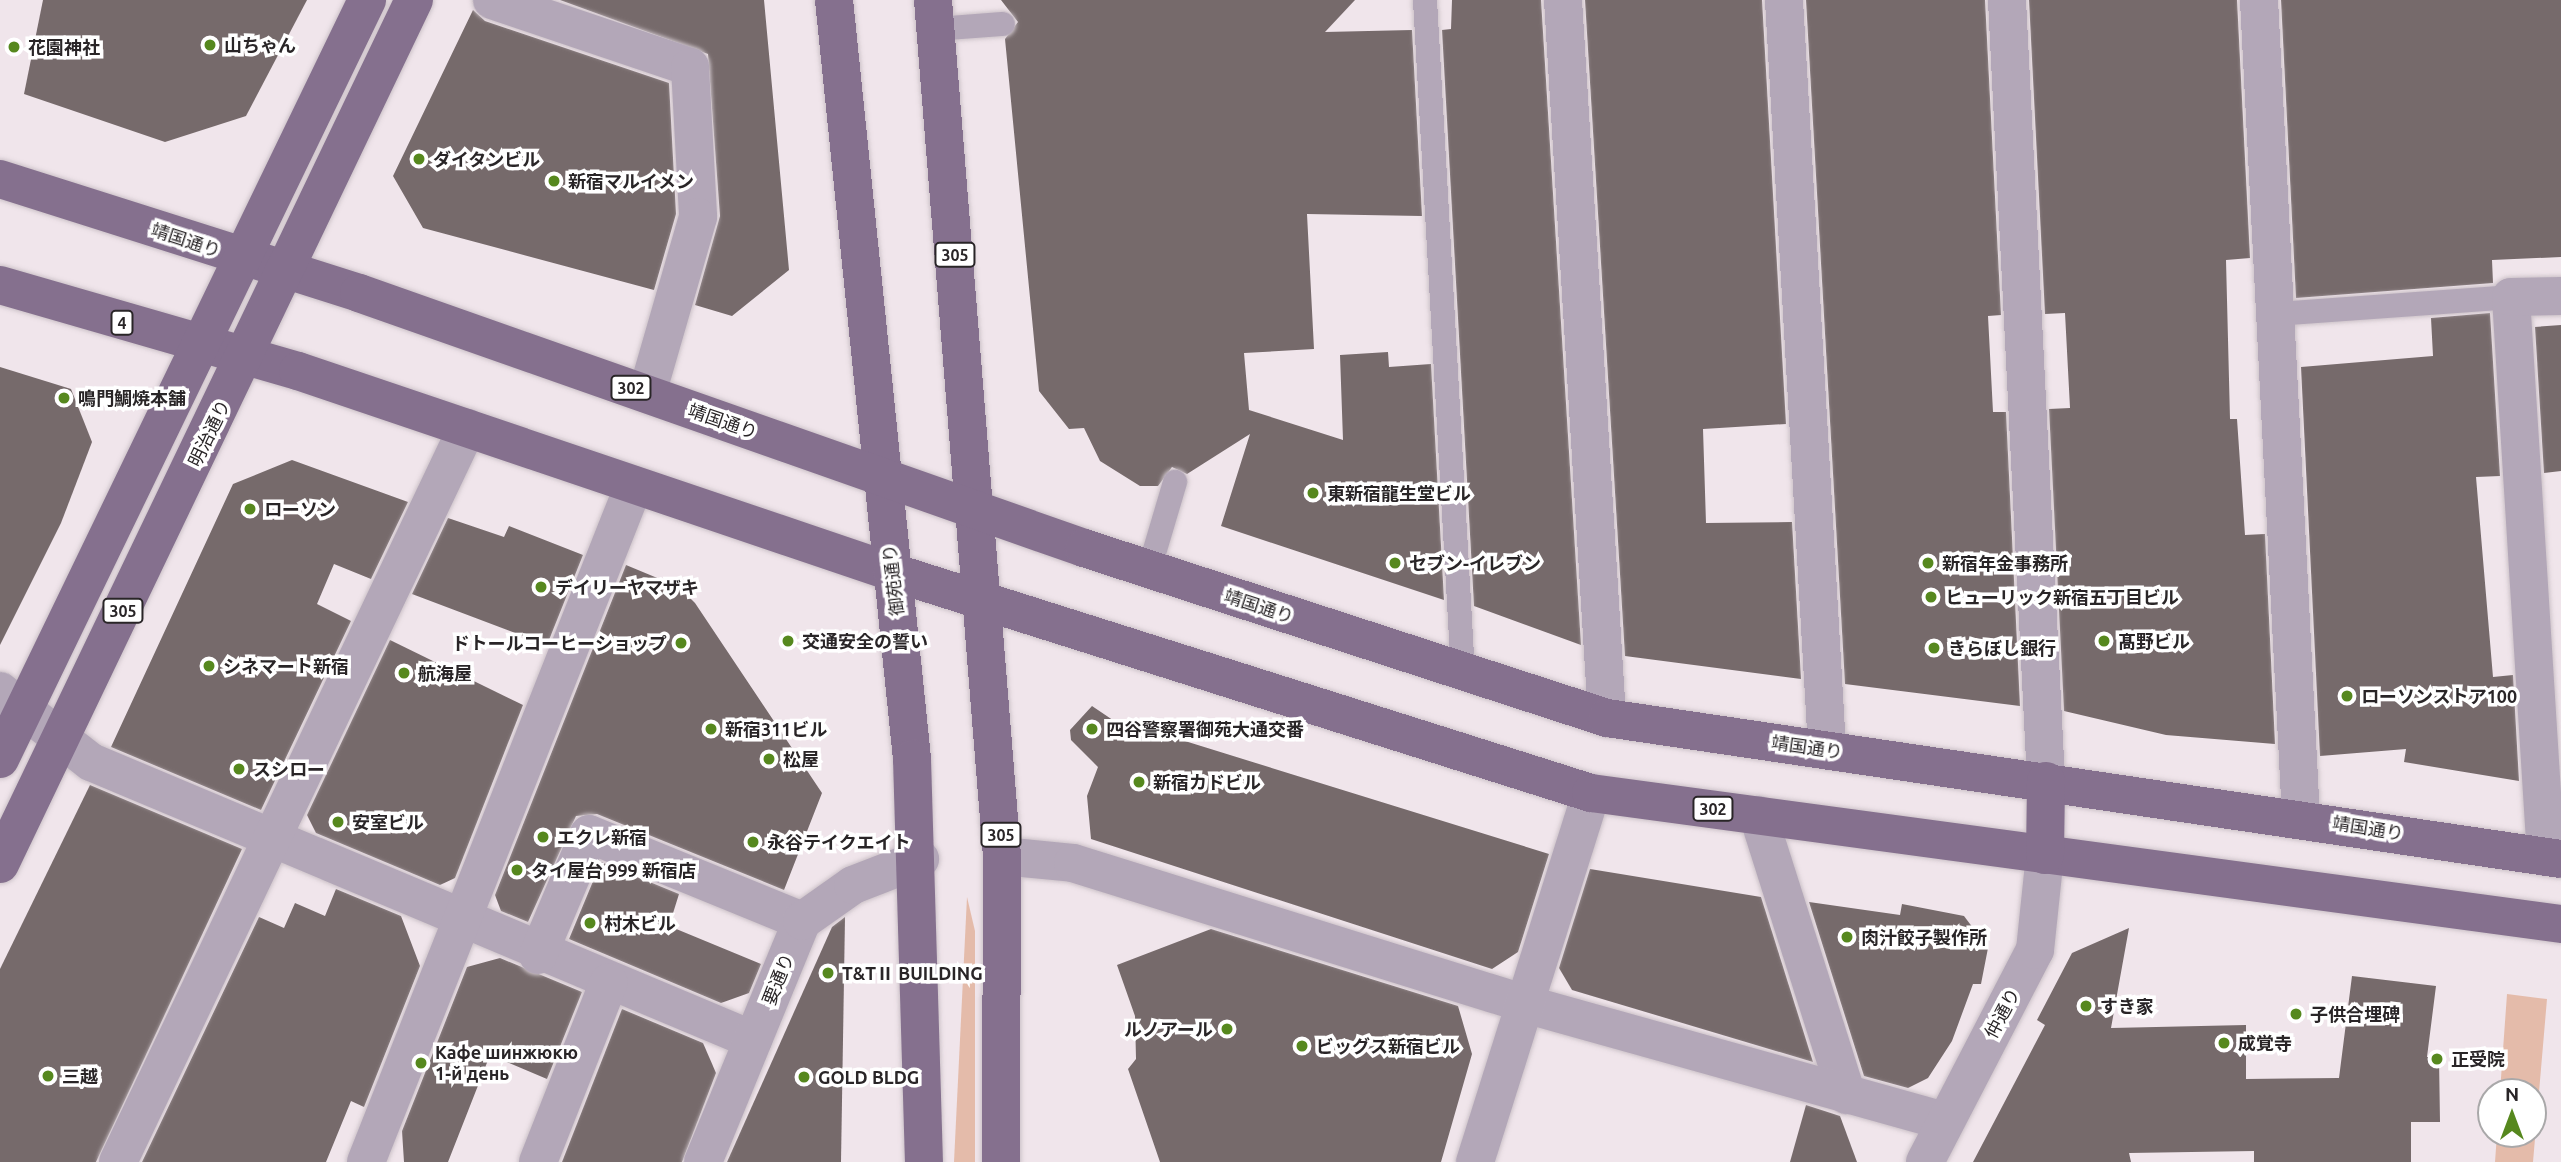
<!DOCTYPE html>
<meta charset="utf-8">
<style>
body{margin:0}
#map{position:relative;width:2561px;height:1162px;overflow:hidden;background:#f0e5eb;font-family:Ubuntu,"Noto Sans JP",sans-serif}
div>[style]{position:absolute}
.green>*{inset:0;background:#e4bbaa}
.building>*{inset:0;background:#766a6b}
.roads{filter:drop-shadow(0 0 2px #ccc2c8) drop-shadow(0 0 2px #ccc2c8)}
.lane>*{height:24px;margin:-12px;padding:0 12px;transform-origin:12px;border-radius:12px;background:#b3a7b8}
.street>*{height:38px;margin:-19px;padding:0 19px;transform-origin:19px;border-radius:19px;background:#b3a7b8}
.primary>*{height:38px;margin:-19px;padding:0 19px;transform-origin:19px;border-radius:19px;background:#85708e}
.dots>*{width:19px;height:19px;translate:-50% -50%;box-sizing:border-box;border:4px solid #fff;border-radius:50%}
span{translate:-50% -50%;white-space:nowrap;text-align:center;line-height:1.15;-webkit-text-stroke:7px #fff;paint-order:stroke}
.shield-label span{padding:2px 5px;background:#fff;border:2px solid;border-radius:5px;-webkit-text-stroke-width:0}
.shield-label{font-size:16px;color:#292527;font-weight:700}
.poi-label{font-size:18px;color:#292527;font-weight:700}
.left{translate:0 -50%;text-align:left}
.right{translate:-100% -50%;text-align:right}
.street-label{font-size:18px;color:#292527}
.north{position:absolute;left:2477px;top:1078px;width:70px;height:70px;box-sizing:border-box;background:#fff;border:2px solid #a9a8a9;border-radius:50%;rotate:0deg;font-size:19px;font-weight:700;line-height:28px;text-align:center;color:#292527}
.north::after{content:'';display:block;margin:auto;width:24px;height:32px;background:#56881e;clip-path:polygon(50% 0,100% 100%,50% 72%,0 100%)}
</style>
<div id="map">
<div class="green">
<div style="clip-path:polygon(967px 897px,975px 931px,975px 1162px,954px 1162px)"></div>
<div style="clip-path:polygon(2507px 994px,2547px 999px,2533px 1162px,2495px 1162px,2497px 1134px,2533px 1134px,2533px 1092px,2500px 1092px)"></div>
</div>
<div class="building">
<div style="clip-path:polygon(43px 0,307px 0,246px 116px,165px 142px,24px 94px)"></div>
<div style="clip-path:polygon(560px 0,764px 0,789px 270px,732px 316px,695px 305px,720px 216px,708px 54px)"></div>
<div style="clip-path:polygon(1001px 0,1355px 0,1325px 32px,1412px 30px,1422px 216px,1307px 214px,1314px 349px,1244px 353px,1249px 410px,1343px 440px,1340px 355px,1388px 352px,1389px 367px,1431px 364px,1444px 600px,1221px 526px,1250px 434px,1187px 474px,1172px 467px,1158px 486px,1140px 486px,1100px 461px,1084px 428px,1069px 429px,1039px 391px,1005px 39px,1018px 22px)"></div>
<div style="clip-path:polygon(1452px 0,1541px 0,1581px 645px,1474px 606px,1442px 30px,1451px 29px)"></div>
<div style="clip-path:polygon(1585px 0,1762px 0,1786px 424px,1703px 429px,1706px 523px,1792px 522px,1801px 679px,1625px 656px)"></div>
<div style="clip-path:polygon(1806px 0,1985px 0,2001px 315px,1988px 316px,1993px 412px,2006px 412px,2020px 706px,1845px 684px)"></div>
<div style="clip-path:polygon(2029px 0,2237px 0,2250px 258px,2226px 260px,2230px 419px,2237px 419px,2245px 535px,2265px 534px,2275px 744px,2166px 735px,2064px 711px,2049px 409px,2070px 408px,2065px 313px,2045px 314px)"></div>
<div style="clip-path:polygon(2281px 0,2561px 0,2561px 257px,2492px 260px,2493px 283px,2296px 298px)"></div>
<div style="clip-path:polygon(473px 10px,485px 21px,669px 83px,676px 214px,654px 290px,423px 228px,393px 176px)"></div>
<div style="clip-path:polygon(2490px 313px,2500px 476px,2476px 477px,2493px 677px,2513px 675px,2519px 781px,2404px 762px,2406px 749px,2320px 756px,2301px 367px,2433px 356px,2431px 318px)"></div>
<div style="clip-path:polygon(2561px 325px,2561px 471px,2544px 473px,2535px 327px)"></div>
<div style="clip-path:polygon(0 367px,71px 389px,92px 442px,61px 523px,0 645px)"></div>
<div style="clip-path:polygon(292px 460px,408px 502px,371px 579px,334px 564px,317px 604px,351px 621px,261px 810px,111px 747px,233px 484px)"></div>
<div style="clip-path:polygon(448px 518px,504px 537px,509px 526px,583px 555px,547px 645px,412px 594px)"></div>
<div style="clip-path:polygon(626px 565px,679px 587px,695px 603px,822px 793px,784px 890px,597px 814px,576px 816px,528px 922px,501px 911px,495px 895px)"></div>
<div style="clip-path:polygon(390px 640px,523px 705px,455px 878px,440px 885px,316px 833px,307px 815px)"></div>
<div style="clip-path:polygon(1092px 706px,1135px 735px,1143px 728px,1549px 854px,1518px 952px,1492px 969px,1091px 839px,1087px 796px,1098px 767px,1071px 740px,1070px 730px)"></div>
<div style="clip-path:polygon(90px 785px,242px 849px,96px 1162px,0 1162px,0 969px)"></div>
<div style="clip-path:polygon(601px 862px,679px 894px,669px 926px,761px 964px,749px 993px,721px 1003px,569px 939px)"></div>
<div style="clip-path:polygon(1590px 869px,1761px 897px,1813px 1062px,1572px 990px,1559px 968px)"></div>
<div style="clip-path:polygon(336px 889px,401px 916px,420px 966px,364px 1107px,351px 1101px,326px 1162px,142px 1162px,259px 917px,284px 928px,295px 903px,325px 916px)"></div>
<div style="clip-path:polygon(1809px 902px,1900px 915px,1902px 904px,1964px 916px,1988px 948px,1981px 984px,1973px 984px,1952px 1041px,1928px 1078px,1908px 1088px,1864px 1076px)"></div>
<div style="clip-path:polygon(845px 917px,841px 1162px,727px 1162px,832px 927px)"></div>
<div style="clip-path:polygon(2129px 928px,2111px 1028px,2246px 1025px,2246px 1079px,2339px 1078px,2352px 976px,2436px 986px,2427px 1057px,2439px 1057px,2440px 1122px,2411px 1122px,2411px 1162px,2254px 1162px,2254px 1151px,2129px 1153px,2131px 1162px,1973px 1162px,2045px 1025px,2037px 1020px,2072px 953px)"></div>
<div style="clip-path:polygon(1211px 929px,1458px 1006px,1472px 1054px,1441px 1162px,1160px 1162px,1128px 1069px,1136px 1059px,1135px 1016px,1117px 965px)"></div>
<div style="clip-path:polygon(500px 958px,582px 992px,547px 1079px,490px 1055px,448px 1162px,404px 1162px,402px 1131px,467px 967px)"></div>
<div style="clip-path:polygon(622px 1009px,703px 1043px,716px 1073px,682px 1162px,562px 1162px)"></div>
<div style="clip-path:polygon(1806px 1105px,1840px 1116px,1857px 1162px,1790px 1162px)"></div>
</div>
<div class="roads">
<div class="lane">
<div style="left:1425px;top:0;width:675px;rotate:86.77deg"></div>
<div style="left:936px;top:29px;width:67px;rotate:-4.3deg"></div>
<div style="left:2276px;top:314px;width:236px;rotate:-4.1deg"></div>
<div style="left:1149px;top:570px;width:92px;rotate:-73.5deg"></div>
</div>
<div class="street">
<div style="left:492px;top:0;width:209px;rotate:18.7deg"></div>
<div style="left:690px;top:67px;width:150px;rotate:86.9deg"></div>
<div style="left:698px;top:217px;width:184px;rotate:106.1deg"></div>
<div style="left:1563px;top:0;width:719px;rotate:86.49deg"></div>
<div style="left:1784px;top:0;width:750px;rotate:86.71deg"></div>
<div style="left:2007px;top:0;width:782px;rotate:87.14deg"></div>
<div style="left:2259px;top:0;width:818px;rotate:87.06deg"></div>
<div style="left:0;top:691px;width:115px;rotate:38deg"></div>
<div style="left:91px;top:762px;width:718px;rotate:22.78deg"></div>
<div style="left:1758px;top:815px;width:294px;rotate:72.4deg"></div>
<div style="left:1002px;top:856px;width:71px;rotate:5.6deg"></div>
<div style="left:1073px;top:863px;width:473px;rotate:17.3deg"></div>
<div style="left:1525px;top:1004px;width:436px;rotate:15.6deg"></div>
<div style="left:2546px;top:857px;width:561px;rotate:-93.58deg"></div>
<div style="left:2511px;top:297px;width:50px;rotate:-1.1deg"></div>
<div style="left:538px;top:955px;width:131px;rotate:-67.1deg"></div>
<div style="left:589px;top:834px;width:230px;rotate:22.2deg"></div>
<div style="left:118px;top:1162px;width:813px;rotate:-64.57deg"></div>
<div style="left:366px;top:1162px;width:728px;rotate:-68.4deg"></div>
<div style="left:538px;top:1162px;width:193px;rotate:-68.5deg"></div>
<div style="left:703px;top:1162px;width:261px;rotate:-67.7deg"></div>
<div style="left:802px;top:921px;width:62px;rotate:-35.2deg"></div>
<div style="left:853px;top:885px;width:72px;rotate:-21.2deg"></div>
<div style="left:1475px;top:1162px;width:387px;rotate:-72.5deg"></div>
<div style="left:1925px;top:1162px;width:239px;rotate:-62.6deg"></div>
<div style="left:2035px;top:950px;width:96px;rotate:-84deg"></div>
</div>
<div class="primary">
<div style="left:834px;top:0;width:763px;rotate:84.13deg"></div>
<div style="left:912px;top:759px;width:403px;rotate:88.3deg"></div>
<div style="left:933px;top:0;width:859px;rotate:85.39deg"></div>
<div style="left:1002px;top:856px;width:306px;rotate:90.2deg"></div>
<div style="left:0;top:179px;width:377px;rotate:17.6deg"></div>
<div style="left:359px;top:293px;width:769px;rotate:19.38deg"></div>
<div style="left:1084px;top:548px;width:550px;rotate:18.01deg"></div>
<div style="left:1607px;top:718px;width:964px;rotate:8.41deg"></div>
<div style="left:0;top:285px;width:310px;rotate:16.1deg"></div>
<div style="left:298px;top:371px;width:627px;rotate:18.69deg"></div>
<div style="left:892px;top:572px;width:733px;rotate:17.55deg"></div>
<div style="left:1591px;top:793px;width:979px;rotate:7.69deg"></div>
<div style="left:0;top:759px;width:843px;rotate:-64.19deg"></div>
<div style="left:2045px;top:855px;width:74px;rotate:-89.2deg"></div>
<div style="left:0;top:864px;width:958px;rotate:-64.4deg"></div>
</div>
</div>
<div class="dots">
<div style="left:210px;top:45px;background:#56881e"></div>
<div style="left:14px;top:47px;background:#56881e"></div>
<div style="left:419px;top:159px;background:#56881e"></div>
<div style="left:554px;top:181px;background:#56881e"></div>
<div style="left:64px;top:398px;background:#56881e"></div>
<div style="left:1313px;top:493px;background:#56881e"></div>
<div style="left:250px;top:509px;background:#56881e"></div>
<div style="left:1395px;top:563px;background:#56881e"></div>
<div style="left:1928px;top:563px;background:#56881e"></div>
<div style="left:541px;top:587px;background:#56881e"></div>
<div style="left:1931px;top:597px;background:#56881e"></div>
<div style="left:788px;top:641px;background:#56881e"></div>
<div style="left:2104px;top:641px;background:#56881e"></div>
<div style="left:681px;top:643px;background:#56881e"></div>
<div style="left:1934px;top:648px;background:#56881e"></div>
<div style="left:209px;top:666px;background:#56881e"></div>
<div style="left:404px;top:673px;background:#56881e"></div>
<div style="left:2347px;top:696px;background:#56881e"></div>
<div style="left:711px;top:729px;background:#56881e"></div>
<div style="left:1092px;top:729px;background:#56881e"></div>
<div style="left:769px;top:759px;background:#56881e"></div>
<div style="left:239px;top:769px;background:#56881e"></div>
<div style="left:1139px;top:782px;background:#56881e"></div>
<div style="left:338px;top:822px;background:#56881e"></div>
<div style="left:543px;top:837px;background:#56881e"></div>
<div style="left:753px;top:842px;background:#56881e"></div>
<div style="left:517px;top:870px;background:#56881e"></div>
<div style="left:590px;top:923px;background:#56881e"></div>
<div style="left:1847px;top:937px;background:#56881e"></div>
<div style="left:828px;top:973px;background:#56881e"></div>
<div style="left:2086px;top:1006px;background:#56881e"></div>
<div style="left:2296px;top:1014px;background:#56881e"></div>
<div style="left:1227px;top:1029px;background:#56881e"></div>
<div style="left:2224px;top:1043px;background:#56881e"></div>
<div style="left:1302px;top:1046px;background:#56881e"></div>
<div style="left:2437px;top:1059px;background:#56881e"></div>
<div style="left:421px;top:1063px;background:#56881e"></div>
<div style="left:48px;top:1076px;background:#56881e"></div>
<div style="left:804px;top:1077px;background:#56881e"></div>
</div>
<div class="shield-label">
<span style="left:955px;top:255px">305</span>
<span style="left:122px;top:323px">4</span>
<span style="left:631px;top:388px">302</span>
<span style="left:123px;top:611px">305</span>
<span style="left:1713px;top:809px">302</span>
<span style="left:1001px;top:835px">305</span>
</div>
<div class="poi-label">
<span class="left" style="left:224px;top:45px">山ちゃん</span>
<span class="left" style="left:28px;top:47px">花園神社</span>
<span class="left" style="left:433px;top:159px">ダイタンビル</span>
<span class="left" style="left:568px;top:181px">新宿マルイメン</span>
<span class="left" style="left:78px;top:398px">鳴門鯛焼本舗</span>
<span class="left" style="left:1327px;top:493px">東新宿龍生堂ビル</span>
<span class="left" style="left:264px;top:509px">ローソン</span>
<span class="left" style="left:1409px;top:563px">セブン-イレブン</span>
<span class="left" style="left:1942px;top:563px">新宿年金事務所</span>
<span class="left" style="left:555px;top:587px">デイリーヤマザキ</span>
<span class="left" style="left:1945px;top:597px">ヒューリック新宿五丁目ビル</span>
<span class="left" style="left:802px;top:641px">交通安全の誓い</span>
<span class="left" style="left:2118px;top:641px">髙野ビル</span>
<span class="right" style="left:667px;top:643px">ドトールコーヒーショップ</span>
<span class="left" style="left:1948px;top:648px">きらぼし銀行</span>
<span class="left" style="left:223px;top:666px">シネマート新宿</span>
<span class="left" style="left:418px;top:673px">航海屋</span>
<span class="left" style="left:2361px;top:696px">ローソンストア100</span>
<span class="left" style="left:725px;top:729px">新宿311ビル</span>
<span class="left" style="left:1106px;top:729px">四谷警察署御苑大通交番</span>
<span class="left" style="left:783px;top:759px">松屋</span>
<span class="left" style="left:253px;top:769px">スシロー</span>
<span class="left" style="left:1153px;top:782px">新宿カドビル</span>
<span class="left" style="left:352px;top:822px">安室ビル</span>
<span class="left" style="left:557px;top:837px">エクレ新宿</span>
<span class="left" style="left:767px;top:842px">永谷テイクエイト</span>
<span class="left" style="left:531px;top:870px">タイ屋台 999 新宿店</span>
<span class="left" style="left:604px;top:923px">村木ビル</span>
<span class="left" style="left:1861px;top:937px">肉汁餃子製作所</span>
<span class="left" style="left:842px;top:973px">T&amp;TⅡ BUILDING</span>
<span class="left" style="left:2100px;top:1006px">すき家</span>
<span class="left" style="left:2310px;top:1014px">子供合埋碑</span>
<span class="right" style="left:1213px;top:1029px">ルノアール</span>
<span class="left" style="left:2238px;top:1043px">成覚寺</span>
<span class="left" style="left:1316px;top:1046px">ビッグス新宿ビル</span>
<span class="left" style="left:435px;top:1063px">Кафе шинжюкю<br>1-й день</span>
<span class="left" style="left:2451px;top:1059px">正受院</span>
<span class="left" style="left:62px;top:1076px">三越</span>
<span class="left" style="left:818px;top:1077px">GOLD BLDG</span>
</div>
<div class="street-label">
<span style="left:186px;top:240px;rotate:18deg">靖国通り</span>
<span style="left:723px;top:421px;rotate:19deg">靖国通り</span>
<span style="left:209px;top:433px;rotate:-64deg">明治通り</span>
<span style="left:893px;top:580px;rotate:-97deg">御苑通り</span>
<span style="left:1259px;top:606px;rotate:18deg">靖国通り</span>
<span style="left:1807px;top:747px;rotate:8deg">靖国通り</span>
<span style="left:2368px;top:828px;rotate:9deg">靖国通り</span>
<span style="left:778px;top:979px;rotate:-68deg">要通り</span>
<span style="left:2002px;top:1013px;rotate:-62deg">仲通り</span>
</div>
<div class="north">N</div>
</div>
